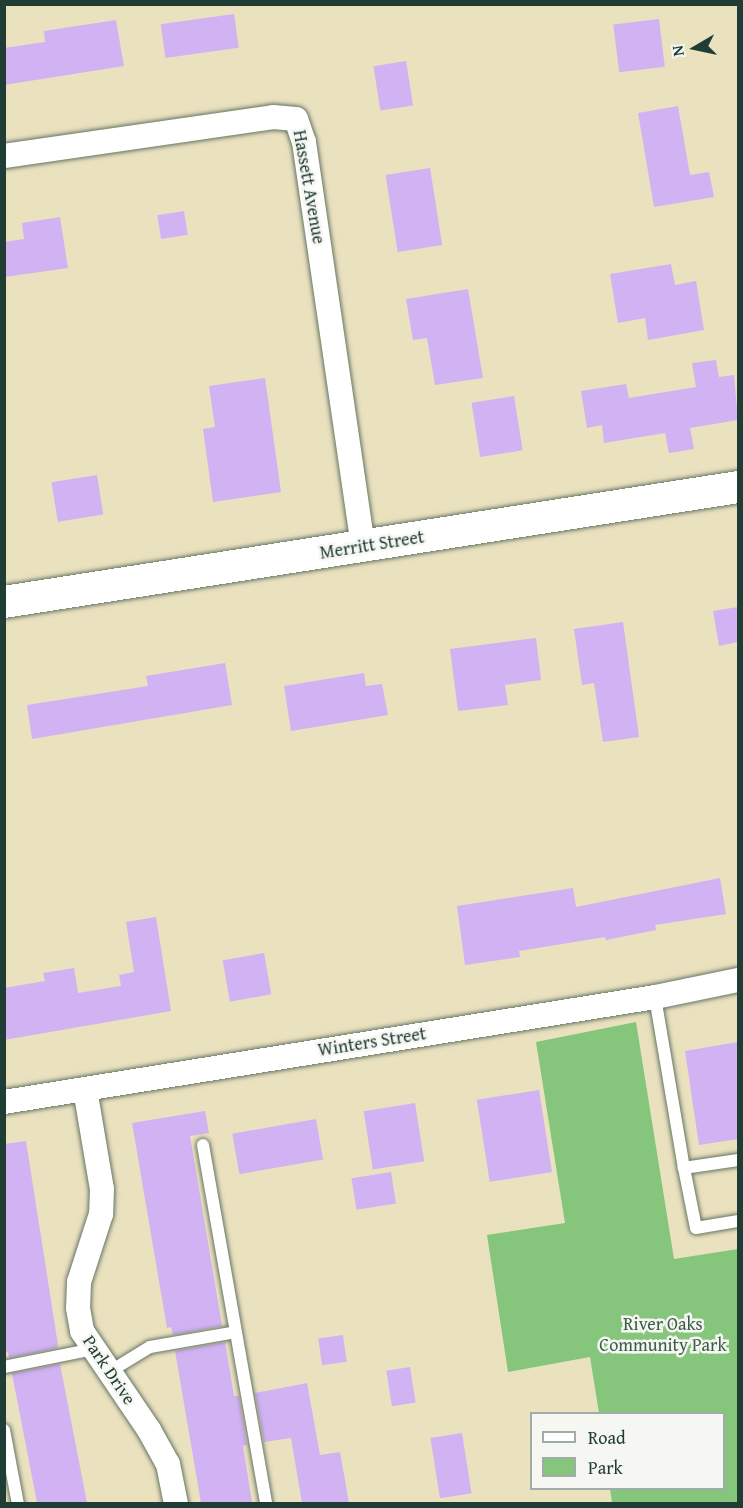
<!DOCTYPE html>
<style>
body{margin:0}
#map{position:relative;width:743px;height:1508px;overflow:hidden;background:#eae1bf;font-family:"Gentium Book Plus",serif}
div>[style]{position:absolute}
.green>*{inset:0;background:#86c57c}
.building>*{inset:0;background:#d1b2f3;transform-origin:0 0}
.roads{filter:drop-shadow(0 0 2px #667665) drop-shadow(0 0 2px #667665)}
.service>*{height:12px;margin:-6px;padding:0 6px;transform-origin:6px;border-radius:6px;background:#fff}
.minor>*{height:24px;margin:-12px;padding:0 12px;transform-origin:12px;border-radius:12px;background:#fff}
.tertiary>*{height:32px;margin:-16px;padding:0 16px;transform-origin:16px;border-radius:16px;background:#fff}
span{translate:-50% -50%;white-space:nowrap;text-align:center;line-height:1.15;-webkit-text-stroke:5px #f6f6f2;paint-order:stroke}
.street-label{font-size:18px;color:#1f3d34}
.park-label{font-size:18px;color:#395f46}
.frame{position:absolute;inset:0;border:6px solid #1f3d34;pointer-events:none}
.legend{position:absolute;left:530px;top:1412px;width:195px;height:78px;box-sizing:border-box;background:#f6f6f2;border:2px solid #a0aca6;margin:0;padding:8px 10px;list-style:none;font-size:18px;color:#1f3d34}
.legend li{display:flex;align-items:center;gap:12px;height:30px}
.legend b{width:30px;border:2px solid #a0aca6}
.north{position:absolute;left:665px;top:18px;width:60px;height:60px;-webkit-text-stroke:4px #f6f6f2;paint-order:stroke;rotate:261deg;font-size:16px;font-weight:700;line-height:24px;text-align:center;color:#1f3d34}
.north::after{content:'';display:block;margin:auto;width:21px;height:27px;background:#1f3d34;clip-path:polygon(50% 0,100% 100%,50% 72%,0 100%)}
</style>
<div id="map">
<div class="green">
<div style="clip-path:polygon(636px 1022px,674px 1259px,738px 1249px,738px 1502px,612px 1503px,610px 1489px,724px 1488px,724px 1414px,599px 1413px,590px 1357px,508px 1372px,487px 1235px,565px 1223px,536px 1042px)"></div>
</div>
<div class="building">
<div style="left:234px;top:14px;width:34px;height:74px;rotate:82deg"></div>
<div style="left:659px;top:19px;width:48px;height:46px;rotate:83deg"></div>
<div style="clip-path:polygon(116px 20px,124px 66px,4px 85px,4px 48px,45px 42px,44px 31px)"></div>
<div style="left:406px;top:61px;width:45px;height:33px;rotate:81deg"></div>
<div style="clip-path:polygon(678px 106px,690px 175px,709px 172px,714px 197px,654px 207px,638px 113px)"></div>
<div style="left:430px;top:168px;width:78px;height:45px;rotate:81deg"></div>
<div style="left:184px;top:211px;width:24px;height:27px;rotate:81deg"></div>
<div style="clip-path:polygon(60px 217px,68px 268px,4px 277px,4px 242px,24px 239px,22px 223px)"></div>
<div style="clip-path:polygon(671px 264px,675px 285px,696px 281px,704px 330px,648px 340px,645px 318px,618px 323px,610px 274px)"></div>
<div style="clip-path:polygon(468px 289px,483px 378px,435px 385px,427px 338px,413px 340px,406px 299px)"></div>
<div style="clip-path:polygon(716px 360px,719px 377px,734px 375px,738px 420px,690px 428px,694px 449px,669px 453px,665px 433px,604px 443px,602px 425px,587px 428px,581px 391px,626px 384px,629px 398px,696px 387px,692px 363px)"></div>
<div style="clip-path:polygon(265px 378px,281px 492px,213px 502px,203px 429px,215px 427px,209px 386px)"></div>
<div style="left:514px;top:396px;width:55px;height:43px;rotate:81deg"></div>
<div style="left:97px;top:475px;width:40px;height:46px;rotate:81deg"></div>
<div style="clip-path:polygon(738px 607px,738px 642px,719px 646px,713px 611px)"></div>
<div style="clip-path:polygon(623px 622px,639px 737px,603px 742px,594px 683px,582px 685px,574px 629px)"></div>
<div style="clip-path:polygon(536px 638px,541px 680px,505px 685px,508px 705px,458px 711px,450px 649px)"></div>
<div style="clip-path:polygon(225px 663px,232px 705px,32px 739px,27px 705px,148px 686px,146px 676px)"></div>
<div style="clip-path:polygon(364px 673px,366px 686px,382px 684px,388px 715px,291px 731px,284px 686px)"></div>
<div style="clip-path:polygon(720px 878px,726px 914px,655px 925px,656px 930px,606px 940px,605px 937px,519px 951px,520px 957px,465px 965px,457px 906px,573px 888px,576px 907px)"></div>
<div style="clip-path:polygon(156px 917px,171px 1011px,4px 1040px,4px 988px,45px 981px,43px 973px,74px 968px,78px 993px,121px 986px,119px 975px,134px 972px,126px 922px)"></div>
<div style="left:264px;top:953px;width:42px;height:42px;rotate:80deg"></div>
<div style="clip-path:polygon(738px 1042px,738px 1139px,699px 1145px,685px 1051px)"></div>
<div style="left:539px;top:1090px;width:83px;height:63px;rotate:81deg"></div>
<div style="left:415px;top:1103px;width:59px;height:52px;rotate:81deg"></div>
<div style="clip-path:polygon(205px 1111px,209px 1133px,190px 1136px,222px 1326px,173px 1335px,171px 1327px,167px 1328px,132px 1123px)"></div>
<div style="left:316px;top:1119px;width:41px;height:85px;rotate:80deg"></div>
<div style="clip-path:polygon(26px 1141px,58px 1345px,57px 1348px,9px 1358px,8px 1352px,4px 1353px,4px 1144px)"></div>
<div style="left:391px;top:1172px;width:32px;height:40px;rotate:81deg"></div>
<div style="left:343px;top:1335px;width:27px;height:25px;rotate:82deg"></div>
<div style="clip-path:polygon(225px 1342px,234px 1396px,239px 1396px,247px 1445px,243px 1446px,252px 1503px,201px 1503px,175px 1351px)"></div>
<div style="left:60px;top:1364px;width:142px;height:49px;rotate:79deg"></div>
<div style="left:410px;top:1367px;width:36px;height:24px;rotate:81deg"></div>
<div style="clip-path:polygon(307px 1383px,320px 1455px,340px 1452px,349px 1503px,302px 1503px,291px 1438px,264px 1442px,255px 1393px)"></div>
<div style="left:462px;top:1433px;width:61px;height:32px;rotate:81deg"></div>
</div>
<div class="roads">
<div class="service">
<div style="left:655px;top:997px;width:173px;rotate:80.4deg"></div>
<div style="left:203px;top:1145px;width:364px;rotate:80deg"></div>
<div style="left:738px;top:1160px;width:55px;rotate:171.6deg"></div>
<div style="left:684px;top:1168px;width:61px;rotate:78.7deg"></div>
<div style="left:696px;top:1228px;width:43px;rotate:-9.5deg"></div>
<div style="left:4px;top:1367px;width:91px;rotate:-11.4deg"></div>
<div style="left:109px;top:1372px;width:48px;rotate:-31.4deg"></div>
<div style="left:150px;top:1347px;width:87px;rotate:-9.9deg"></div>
<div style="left:4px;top:1430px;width:75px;rotate:79.3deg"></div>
</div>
<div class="minor">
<div style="left:4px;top:156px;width:272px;rotate:-8.2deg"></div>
<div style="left:273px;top:117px;width:23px;rotate:5deg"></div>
<div style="left:296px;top:119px;width:24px;rotate:71deg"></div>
<div style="left:304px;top:142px;width:408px;rotate:81.7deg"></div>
<div style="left:85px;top:1089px;width:101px;rotate:80.4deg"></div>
<div style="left:102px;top:1189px;width:25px;rotate:92deg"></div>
<div style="left:101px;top:1214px;width:71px;rotate:107.9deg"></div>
<div style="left:79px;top:1282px;width:26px;rotate:92deg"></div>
<div style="left:78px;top:1308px;width:23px;rotate:80deg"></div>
<div style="left:82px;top:1331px;width:120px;rotate:55.9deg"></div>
<div style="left:149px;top:1430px;width:39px;rotate:61deg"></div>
<div style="left:168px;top:1464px;width:41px;rotate:78.7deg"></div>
<div style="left:4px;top:1102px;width:659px;rotate:-9.16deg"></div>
<div style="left:655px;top:997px;width:85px;rotate:-11.6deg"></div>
</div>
<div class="tertiary">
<div style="left:4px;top:602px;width:743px;rotate:-8.9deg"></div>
</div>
</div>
<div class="street-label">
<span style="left:309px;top:187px;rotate:80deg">Hassett Avenue</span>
<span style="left:372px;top:545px;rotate:-9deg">Merritt Street</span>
<span style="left:372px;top:1042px;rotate:-9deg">Winters Street</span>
<span style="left:109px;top:1370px;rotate:56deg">Park Drive</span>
</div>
<div class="park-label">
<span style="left:663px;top:1335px">River Oaks<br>Community Park</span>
</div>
<div class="frame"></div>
<ul class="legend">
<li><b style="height:8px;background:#fff"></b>Road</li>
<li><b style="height:16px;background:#86c57c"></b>Park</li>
</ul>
<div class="north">N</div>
</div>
